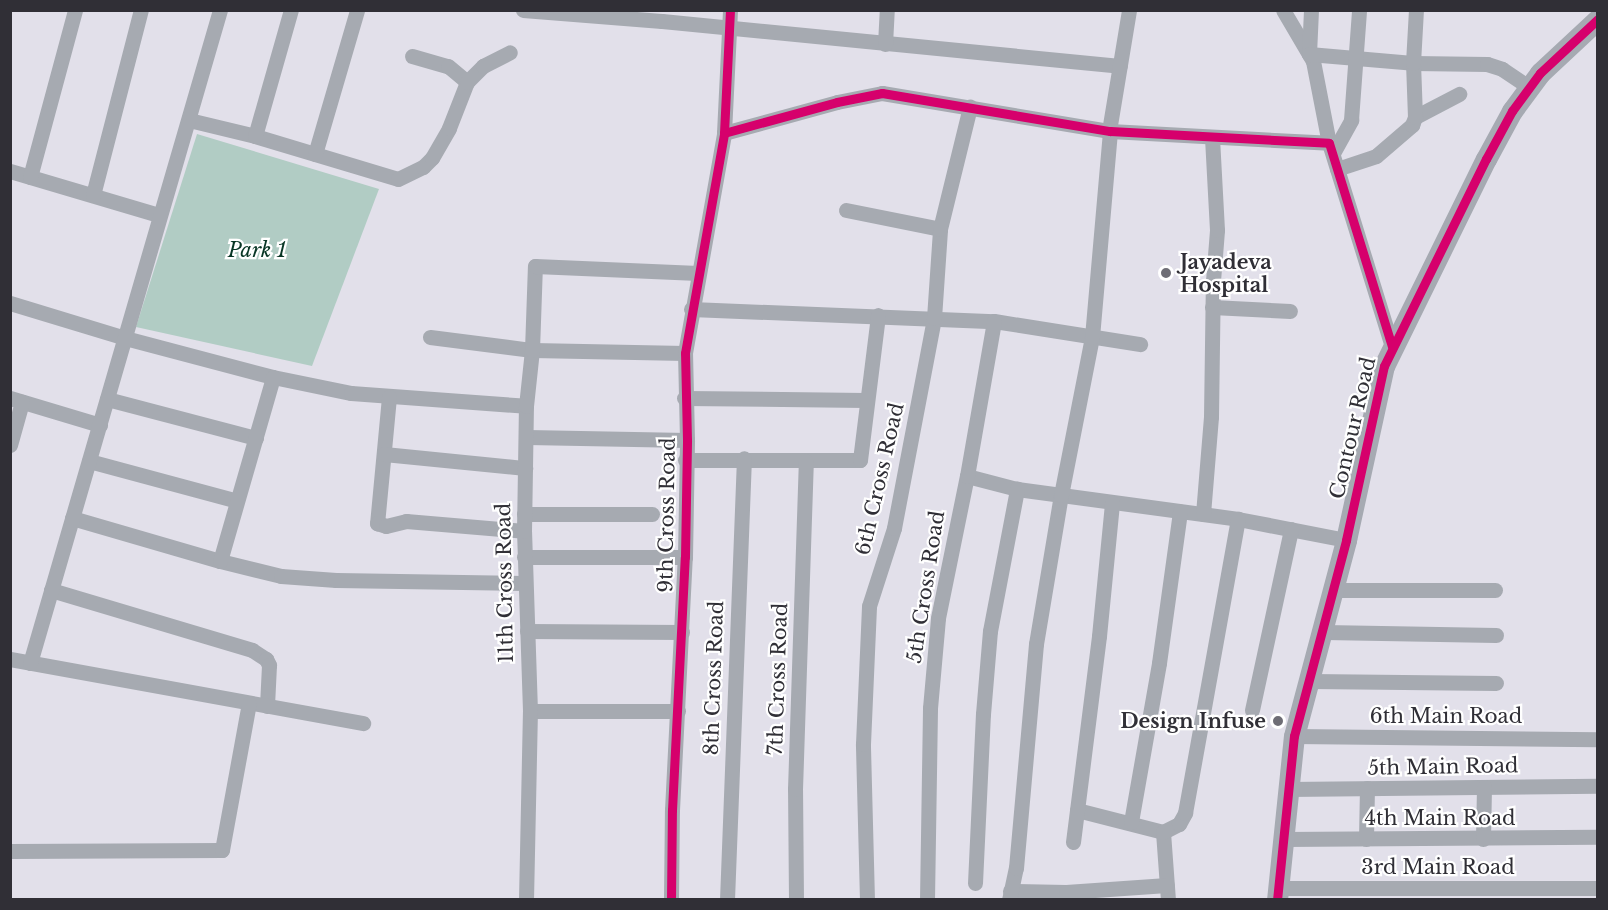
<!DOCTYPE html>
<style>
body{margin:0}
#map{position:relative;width:1608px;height:910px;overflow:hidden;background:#e2e0ea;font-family:"Libre Baskerville",serif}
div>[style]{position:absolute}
.green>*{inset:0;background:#b1ccc4}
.street>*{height:15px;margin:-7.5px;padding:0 7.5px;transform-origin:7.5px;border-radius:7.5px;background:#a6aab1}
.secondary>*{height:21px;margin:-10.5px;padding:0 10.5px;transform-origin:10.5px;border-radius:10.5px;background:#a6aab2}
.cycleway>*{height:9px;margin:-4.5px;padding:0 4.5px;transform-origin:4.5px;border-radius:4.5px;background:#d6006c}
.dots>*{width:16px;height:16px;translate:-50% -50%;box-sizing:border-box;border:3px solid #fff;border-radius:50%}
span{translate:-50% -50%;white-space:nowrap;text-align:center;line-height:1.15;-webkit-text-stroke:4.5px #fff;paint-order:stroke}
.park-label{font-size:20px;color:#083625;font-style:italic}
.poi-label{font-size:20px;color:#302f36;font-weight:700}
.left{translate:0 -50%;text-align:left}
.right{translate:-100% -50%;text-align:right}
.street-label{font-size:20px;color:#302f36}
.frame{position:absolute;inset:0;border:12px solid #302f36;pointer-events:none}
</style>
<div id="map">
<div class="green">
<div style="clip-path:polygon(197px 134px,379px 189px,312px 366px,136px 327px)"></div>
</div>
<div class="street">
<div style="left:523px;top:10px;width:139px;rotate:4.5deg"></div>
<div style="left:662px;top:21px;width:460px;rotate:5.6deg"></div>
<div style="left:1283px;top:10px;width:59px;rotate:59.5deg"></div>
<div style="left:1313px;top:61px;width:84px;rotate:79deg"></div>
<div style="left:1311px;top:10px;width:44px;rotate:92.6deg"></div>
<div style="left:1309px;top:54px;width:104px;rotate:4.9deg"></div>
<div style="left:1413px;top:63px;width:74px;rotate:0.8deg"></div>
<div style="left:1487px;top:64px;width:16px;rotate:18deg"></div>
<div style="left:1502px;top:69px;width:32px;rotate:34deg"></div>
<div style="left:885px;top:44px;width:34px;rotate:-87deg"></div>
<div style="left:412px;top:56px;width:37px;rotate:16deg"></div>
<div style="left:448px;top:66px;width:25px;rotate:40deg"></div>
<div style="left:1415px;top:117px;width:50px;rotate:-27.6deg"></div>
<div style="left:189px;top:120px;width:68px;rotate:13.6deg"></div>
<div style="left:255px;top:136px;width:149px;rotate:16.7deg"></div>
<div style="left:398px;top:179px;width:28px;rotate:-26deg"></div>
<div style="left:423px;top:167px;width:13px;rotate:-45deg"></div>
<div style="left:432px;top:158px;width:34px;rotate:-60deg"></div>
<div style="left:449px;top:128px;width:49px;rotate:-68.6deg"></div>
<div style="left:467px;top:82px;width:23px;rotate:-45deg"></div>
<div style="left:483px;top:66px;width:30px;rotate:-27deg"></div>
<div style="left:1109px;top:131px;width:123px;rotate:-80.6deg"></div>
<div style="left:724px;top:133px;width:117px;rotate:-15.3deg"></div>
<div style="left:837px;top:102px;width:46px;rotate:-11.3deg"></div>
<div style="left:882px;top:93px;width:231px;rotate:9.5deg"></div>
<div style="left:1110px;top:131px;width:219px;rotate:3.1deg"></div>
<div style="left:1329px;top:143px;width:213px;rotate:72.8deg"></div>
<div style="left:255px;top:136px;width:131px;rotate:-74.1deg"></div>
<div style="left:1333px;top:153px;width:38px;rotate:-61deg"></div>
<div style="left:1351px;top:120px;width:110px;rotate:-85.8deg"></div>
<div style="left:315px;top:154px;width:150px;rotate:-73.7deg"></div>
<div style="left:1337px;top:169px;width:41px;rotate:-18.4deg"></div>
<div style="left:1376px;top:156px;width:48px;rotate:-40.7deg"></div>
<div style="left:1412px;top:125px;width:9px;rotate:-69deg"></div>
<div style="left:1415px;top:117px;width:54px;rotate:-92.1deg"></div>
<div style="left:1413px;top:63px;width:53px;rotate:-86.8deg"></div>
<div style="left:10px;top:171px;width:155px;rotate:16.5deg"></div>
<div style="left:30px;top:177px;width:173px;rotate:-74.9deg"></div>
<div style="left:93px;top:195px;width:191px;rotate:-75.5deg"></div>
<div style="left:846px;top:210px;width:96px;rotate:11.4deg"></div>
<div style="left:10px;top:303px;width:120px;rotate:16.9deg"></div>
<div style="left:125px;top:338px;width:153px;rotate:14.8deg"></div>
<div style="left:273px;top:377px;width:80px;rotate:11.6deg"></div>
<div style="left:351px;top:393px;width:175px;rotate:4.2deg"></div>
<div style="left:1212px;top:307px;width:78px;rotate:2.9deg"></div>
<div style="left:691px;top:309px;width:303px;rotate:2.3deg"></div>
<div style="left:994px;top:321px;width:148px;rotate:9deg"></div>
<div style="left:430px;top:337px;width:103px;rotate:7.3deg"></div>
<div style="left:532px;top:350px;width:153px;rotate:1.1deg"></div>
<div style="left:389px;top:397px;width:127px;rotate:95.4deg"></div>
<div style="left:377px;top:523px;width:9px;rotate:18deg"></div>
<div style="left:386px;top:526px;width:21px;rotate:-14deg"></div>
<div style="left:406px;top:521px;width:118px;rotate:4.8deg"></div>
<div style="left:10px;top:398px;width:94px;rotate:16.7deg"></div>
<div style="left:684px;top:398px;width:181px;rotate:0.6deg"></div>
<div style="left:107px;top:399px;width:154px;rotate:14.7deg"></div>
<div style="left:527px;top:437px;width:160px;rotate:1.1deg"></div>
<div style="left:10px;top:445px;width:45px;rotate:-74.4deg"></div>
<div style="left:384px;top:454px;width:142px;rotate:5.7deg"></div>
<div style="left:685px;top:460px;width:175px"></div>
<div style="left:860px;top:460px;width:146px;rotate:-82.9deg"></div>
<div style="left:89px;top:461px;width:153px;rotate:15.1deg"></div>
<div style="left:967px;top:476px;width:52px;rotate:14.6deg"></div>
<div style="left:1017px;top:489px;width:223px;rotate:7.7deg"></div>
<div style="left:1238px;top:519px;width:110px;rotate:11deg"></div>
<div style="left:524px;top:514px;width:128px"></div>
<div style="left:1203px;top:514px;width:97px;rotate:-85.3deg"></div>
<div style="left:1211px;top:417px;width:136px;rotate:-89.2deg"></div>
<div style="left:1213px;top:281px;width:51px;rotate:-85.5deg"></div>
<div style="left:1217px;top:230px;width:92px;rotate:-93.1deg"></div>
<div style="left:72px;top:518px;width:154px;rotate:16.2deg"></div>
<div style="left:220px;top:561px;width:63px;rotate:13.8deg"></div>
<div style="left:281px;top:576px;width:55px;rotate:4.2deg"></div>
<div style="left:336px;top:580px;width:188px;rotate:0.9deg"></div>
<div style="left:524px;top:557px;width:161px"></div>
<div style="left:220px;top:561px;width:191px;rotate:-73.9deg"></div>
<div style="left:51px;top:590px;width:210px;rotate:16.6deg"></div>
<div style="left:252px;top:650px;width:17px;rotate:33deg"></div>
<div style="left:266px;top:659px;width:7px;rotate:63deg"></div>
<div style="left:269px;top:665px;width:41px;rotate:92.8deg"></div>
<div style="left:1334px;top:590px;width:161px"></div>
<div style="left:527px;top:631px;width:155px;rotate:0.4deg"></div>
<div style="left:1324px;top:632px;width:172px;rotate:1deg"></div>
<div style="left:10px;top:659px;width:359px;rotate:10.3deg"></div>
<div style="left:30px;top:663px;width:680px;rotate:-73.78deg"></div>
<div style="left:1310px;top:681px;width:186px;rotate:0.6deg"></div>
<div style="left:1252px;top:710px;width:185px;rotate:-77.8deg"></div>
<div style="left:530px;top:711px;width:148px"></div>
<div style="left:1294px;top:736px;width:304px;rotate:0.6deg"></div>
<div style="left:1288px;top:789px;width:310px;rotate:-0.6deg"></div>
<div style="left:1077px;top:810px;width:89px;rotate:14.3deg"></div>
<div style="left:1163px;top:832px;width:68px;rotate:85.8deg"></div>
<div style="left:1131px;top:822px;width:161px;rotate:-80deg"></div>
<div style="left:1159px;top:663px;width:153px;rotate:-82.1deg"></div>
<div style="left:1163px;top:832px;width:18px;rotate:-27deg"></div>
<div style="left:1179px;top:824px;width:13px;rotate:-61deg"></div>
<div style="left:1185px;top:813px;width:299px;rotate:-79.8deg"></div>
<div style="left:1284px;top:839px;width:314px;rotate:-0.4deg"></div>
<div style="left:1366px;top:839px;width:51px;rotate:-88.9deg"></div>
<div style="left:1483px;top:839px;width:52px;rotate:-88.9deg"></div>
<div style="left:1073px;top:842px;width:208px;rotate:-82.8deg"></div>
<div style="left:1099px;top:636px;width:134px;rotate:-84.4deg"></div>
<div style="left:10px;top:851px;width:212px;rotate:-0.3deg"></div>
<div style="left:222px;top:850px;width:149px;rotate:-79.6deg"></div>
<div style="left:975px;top:883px;width:169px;rotate:-87.3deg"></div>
<div style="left:983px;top:714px;width:83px;rotate:-85.2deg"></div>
<div style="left:990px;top:631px;width:145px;rotate:-79.2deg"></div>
<div style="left:1278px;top:888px;width:320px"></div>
<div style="left:1010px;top:891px;width:56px;rotate:1deg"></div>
<div style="left:1066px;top:892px;width:101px;rotate:-4deg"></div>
<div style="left:526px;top:900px;width:189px;rotate:-88.8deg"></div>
<div style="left:530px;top:711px;width:180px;rotate:-91.9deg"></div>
<div style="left:524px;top:531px;width:125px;rotate:-89.1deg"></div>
<div style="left:526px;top:406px;width:56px;rotate:-83.9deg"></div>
<div style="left:532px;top:350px;width:84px;rotate:-88deg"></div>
<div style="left:535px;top:266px;width:163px;rotate:2.5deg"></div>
<div style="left:671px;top:900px;width:90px;rotate:-89.4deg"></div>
<div style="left:672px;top:810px;width:253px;rotate:-87.1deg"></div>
<div style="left:685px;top:557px;width:117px;rotate:-89deg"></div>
<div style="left:687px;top:440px;width:87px;rotate:-91.3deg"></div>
<div style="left:685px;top:353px;width:223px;rotate:-79.9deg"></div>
<div style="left:724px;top:133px;width:123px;rotate:-87.2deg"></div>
<div style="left:727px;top:900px;width:442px;rotate:-87.8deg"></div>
<div style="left:796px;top:900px;width:111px;rotate:-90.5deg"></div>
<div style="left:795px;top:789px;width:328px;rotate:-88.1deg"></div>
<div style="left:867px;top:900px;width:156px;rotate:-91.5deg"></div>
<div style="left:863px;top:744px;width:138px;rotate:-87.5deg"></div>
<div style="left:869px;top:606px;width:82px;rotate:-72.2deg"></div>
<div style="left:894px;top:528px;width:214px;rotate:-79.2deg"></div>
<div style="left:934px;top:318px;width:89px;rotate:-86.1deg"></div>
<div style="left:940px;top:229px;width:126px;rotate:-76.2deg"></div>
<div style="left:927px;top:900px;width:192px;rotate:-89.1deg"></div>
<div style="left:930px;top:708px;width:90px;rotate:-84.9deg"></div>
<div style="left:938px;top:618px;width:145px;rotate:-78.5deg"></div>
<div style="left:967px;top:476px;width:157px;rotate:-80.1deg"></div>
<div style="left:1009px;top:900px;width:33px;rotate:-78deg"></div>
<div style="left:1016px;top:868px;width:225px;rotate:-84.9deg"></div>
<div style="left:1036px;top:644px;width:151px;rotate:-80.5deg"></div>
<div style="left:1061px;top:495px;width:161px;rotate:-78.9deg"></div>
<div style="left:1092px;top:337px;width:207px;rotate:-85deg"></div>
</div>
<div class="secondary">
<div style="left:1277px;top:900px;width:165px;rotate:-84.1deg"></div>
<div style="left:1294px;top:736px;width:203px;rotate:-75.1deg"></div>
<div style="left:1346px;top:540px;width:178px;rotate:-77.7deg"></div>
<div style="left:1384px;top:366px;width:231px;rotate:-63.8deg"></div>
<div style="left:1486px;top:159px;width:55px;rotate:-61.6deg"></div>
<div style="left:1512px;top:111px;width:47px;rotate:-53.6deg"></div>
<div style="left:1540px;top:73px;width:79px;rotate:-43deg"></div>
</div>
<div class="cycleway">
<div style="left:724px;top:133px;width:117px;rotate:-15.3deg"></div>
<div style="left:837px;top:102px;width:46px;rotate:-11.3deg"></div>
<div style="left:882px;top:93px;width:231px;rotate:9.5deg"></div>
<div style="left:1110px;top:131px;width:219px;rotate:3.1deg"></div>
<div style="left:1329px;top:143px;width:213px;rotate:72.8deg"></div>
<div style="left:671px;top:900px;width:90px;rotate:-89.4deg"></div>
<div style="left:672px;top:810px;width:253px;rotate:-87.1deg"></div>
<div style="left:685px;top:557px;width:117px;rotate:-89deg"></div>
<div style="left:687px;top:440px;width:87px;rotate:-91.3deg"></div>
<div style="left:685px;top:353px;width:223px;rotate:-79.9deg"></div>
<div style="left:724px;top:133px;width:123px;rotate:-87.2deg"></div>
<div style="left:1277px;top:900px;width:165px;rotate:-84.1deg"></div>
<div style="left:1294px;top:736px;width:203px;rotate:-75.1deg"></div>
<div style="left:1346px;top:540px;width:178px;rotate:-77.7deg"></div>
<div style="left:1384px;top:366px;width:231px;rotate:-63.8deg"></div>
<div style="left:1486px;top:159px;width:55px;rotate:-61.6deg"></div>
<div style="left:1512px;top:111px;width:47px;rotate:-53.6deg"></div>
<div style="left:1540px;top:73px;width:79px;rotate:-43deg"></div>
</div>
<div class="dots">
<div style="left:1166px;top:273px;background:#6e6d75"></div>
<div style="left:1278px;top:721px;background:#6e6d75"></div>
</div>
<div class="park-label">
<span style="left:257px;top:250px">Park 1</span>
</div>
<div class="poi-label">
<span class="left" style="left:1180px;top:274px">Jayadeva<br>Hospital</span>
<span class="right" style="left:1266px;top:721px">Design Infuse</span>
</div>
<div class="street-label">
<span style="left:1353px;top:428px;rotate:-77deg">Contour Road</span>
<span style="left:880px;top:479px;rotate:-77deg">6th Cross Road</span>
<span style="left:667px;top:515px;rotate:-89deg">9th Cross Road</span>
<span style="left:505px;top:583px;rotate:-91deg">11th Cross Road</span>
<span style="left:926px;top:587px;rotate:-81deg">5th Cross Road</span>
<span style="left:714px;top:678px;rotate:-88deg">8th Cross Road</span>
<span style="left:778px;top:679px;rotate:-88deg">7th Cross Road</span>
<span style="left:1446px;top:716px">6th Main Road</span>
<span style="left:1443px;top:767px;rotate:-1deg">5th Main Road</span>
<span style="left:1440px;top:818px">4th Main Road</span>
<span style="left:1438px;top:867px">3rd Main Road</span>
</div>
<div class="frame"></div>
</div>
